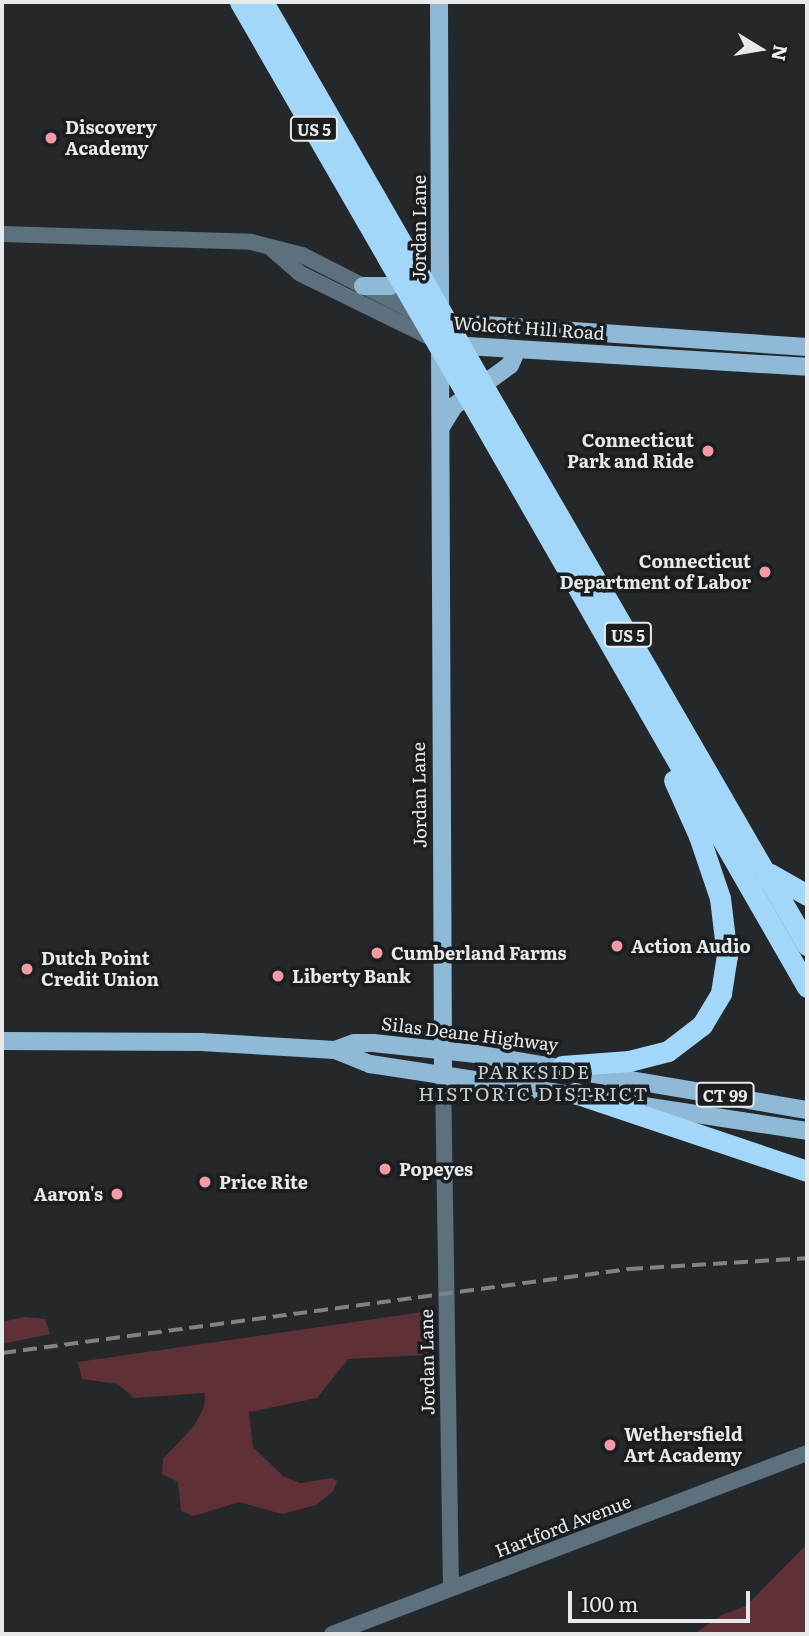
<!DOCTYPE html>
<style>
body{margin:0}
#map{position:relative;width:809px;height:1636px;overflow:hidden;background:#25282a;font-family:Literata,serif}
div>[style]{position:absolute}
.green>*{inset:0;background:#5f3137}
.minor>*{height:16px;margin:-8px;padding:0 8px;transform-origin:8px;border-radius:8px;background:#5c707e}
.major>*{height:18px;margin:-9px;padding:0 9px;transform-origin:9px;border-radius:9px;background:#8fbad7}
.highway>*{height:21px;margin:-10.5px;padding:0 10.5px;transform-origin:10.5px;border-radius:10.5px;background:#a3d7fa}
.rail>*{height:3.5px;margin-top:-1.75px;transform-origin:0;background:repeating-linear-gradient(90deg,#808384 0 14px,transparent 0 21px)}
.highway-bridge>*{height:21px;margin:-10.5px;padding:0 10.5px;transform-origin:10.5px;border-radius:10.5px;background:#a3d7fa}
.dots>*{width:19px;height:19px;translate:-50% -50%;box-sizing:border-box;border:4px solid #1b1e20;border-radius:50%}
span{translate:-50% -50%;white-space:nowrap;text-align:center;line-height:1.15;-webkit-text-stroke:7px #1b1e20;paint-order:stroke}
.shield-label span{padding:2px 5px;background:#1b1e20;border:2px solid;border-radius:5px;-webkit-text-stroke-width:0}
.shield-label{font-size:16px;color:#e7eaeb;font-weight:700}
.poi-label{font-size:18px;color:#e7eaeb;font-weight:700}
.left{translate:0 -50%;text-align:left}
.right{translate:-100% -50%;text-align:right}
.street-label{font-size:18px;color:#e7eaeb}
.neighbourhood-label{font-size:19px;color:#c9cdd0;letter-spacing:2px}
.frame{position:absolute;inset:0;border:4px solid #e7eaeb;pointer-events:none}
.north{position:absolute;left:725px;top:14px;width:70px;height:70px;-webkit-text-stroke:5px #1b1e20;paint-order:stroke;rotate:101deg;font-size:19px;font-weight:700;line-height:28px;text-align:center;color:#e7eaeb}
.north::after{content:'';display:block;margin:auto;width:24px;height:32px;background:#e7eaeb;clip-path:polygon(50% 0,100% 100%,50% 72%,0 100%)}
.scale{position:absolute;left:568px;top:1591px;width:182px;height:32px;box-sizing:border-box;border:4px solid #e7eaeb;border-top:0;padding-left:9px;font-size:21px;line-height:24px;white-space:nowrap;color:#e7eaeb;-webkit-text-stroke:5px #1b1e20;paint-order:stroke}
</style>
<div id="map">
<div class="green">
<div style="clip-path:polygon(423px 1312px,429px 1315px,431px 1341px,430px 1351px,424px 1355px,348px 1359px,317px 1398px,249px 1412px,253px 1447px,283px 1476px,300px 1483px,332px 1478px,337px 1481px,333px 1491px,316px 1505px,282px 1514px,239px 1502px,194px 1516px,181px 1511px,178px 1482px,162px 1474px,163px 1459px,194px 1426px,204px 1407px,205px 1393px,134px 1398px,118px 1384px,82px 1379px,78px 1362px)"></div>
<div style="clip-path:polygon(24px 1317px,45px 1319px,50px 1334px,2px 1344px,2px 1322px)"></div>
<div style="clip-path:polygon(807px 1544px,807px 1634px,694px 1634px,722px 1615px,746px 1606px)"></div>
</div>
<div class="minor">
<div style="left:2px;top:234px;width:249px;rotate:1.8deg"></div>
<div style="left:251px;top:242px;width:53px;rotate:14.3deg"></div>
<div style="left:302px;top:255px;width:137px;rotate:26.9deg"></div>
<div style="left:273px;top:250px;width:35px;rotate:41deg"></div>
<div style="left:299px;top:273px;width:157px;rotate:26.1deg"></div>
<div style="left:443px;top:1074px;width:514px;rotate:89.11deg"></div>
<div style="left:332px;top:1634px;width:508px;rotate:-20.86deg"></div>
</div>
<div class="major">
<div style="left:439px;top:2px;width:309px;rotate:89.8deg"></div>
<div style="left:363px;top:286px;width:27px"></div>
<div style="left:390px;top:286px;width:24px;rotate:-24deg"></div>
<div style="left:440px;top:322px;width:368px;rotate:3.9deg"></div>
<div style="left:451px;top:345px;width:357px;rotate:3.5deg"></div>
<div style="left:440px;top:346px;width:728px;rotate:89.76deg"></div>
<div style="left:441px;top:427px;width:25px;rotate:-58deg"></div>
<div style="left:454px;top:406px;width:69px;rotate:-36.2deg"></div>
<div style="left:510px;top:365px;width:17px;rotate:-66deg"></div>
<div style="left:2px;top:1041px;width:199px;rotate:0.3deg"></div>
<div style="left:201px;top:1042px;width:134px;rotate:3.4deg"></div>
<div style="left:335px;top:1050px;width:38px;rotate:22deg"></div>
<div style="left:370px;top:1064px;width:442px;rotate:8.7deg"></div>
<div style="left:335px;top:1050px;width:20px;rotate:-20deg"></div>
<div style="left:354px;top:1043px;width:19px"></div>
<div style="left:373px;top:1043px;width:104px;rotate:6.1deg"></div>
<div style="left:476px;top:1054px;width:336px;rotate:9.6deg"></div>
</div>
<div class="highway">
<div style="left:240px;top:2px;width:294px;rotate:60deg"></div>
<div style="left:263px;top:2px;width:283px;rotate:60.1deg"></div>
<div style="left:496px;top:408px;width:621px;rotate:59.92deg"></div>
<div style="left:480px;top:417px;width:657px;rotate:60.16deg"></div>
<div style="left:770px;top:874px;width:43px;rotate:29.6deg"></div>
<div style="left:562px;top:1066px;width:67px;rotate:-4.3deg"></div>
<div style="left:629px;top:1061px;width:40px;rotate:-14.4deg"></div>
<div style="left:668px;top:1051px;width:43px;rotate:-37.4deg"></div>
<div style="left:702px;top:1025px;width:37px;rotate:-59deg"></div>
<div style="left:721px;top:993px;width:37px;rotate:-81deg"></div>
<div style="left:727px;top:956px;width:58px;rotate:-96.9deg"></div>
<div style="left:720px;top:898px;width:65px;rotate:-108.7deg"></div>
<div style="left:699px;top:836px;width:61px;rotate:-114.1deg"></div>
<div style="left:575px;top:1093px;width:245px;rotate:18.6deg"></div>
</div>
<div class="rail">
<div style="left:2px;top:1353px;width:633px;rotate:-7.63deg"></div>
<div style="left:629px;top:1269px;width:178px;rotate:-3.5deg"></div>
</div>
<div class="highway-bridge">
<div style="left:404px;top:247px;width:185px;rotate:60.3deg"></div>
<div style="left:387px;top:257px;width:185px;rotate:59.8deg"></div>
</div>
<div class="dots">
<div style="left:51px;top:138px;background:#f49aa4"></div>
<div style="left:708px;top:451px;background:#f49aa4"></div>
<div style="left:765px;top:572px;background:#f49aa4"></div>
<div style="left:617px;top:946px;background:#f49aa4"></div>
<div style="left:377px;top:953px;background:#f49aa4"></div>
<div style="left:27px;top:969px;background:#f49aa4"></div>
<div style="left:278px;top:976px;background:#f49aa4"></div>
<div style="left:385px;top:1169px;background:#f49aa4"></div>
<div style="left:205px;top:1182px;background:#f49aa4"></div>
<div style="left:117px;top:1194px;background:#f49aa4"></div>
<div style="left:610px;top:1445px;background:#f49aa4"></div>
</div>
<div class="shield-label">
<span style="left:314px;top:129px">US 5</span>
<span style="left:628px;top:635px">US 5</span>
<span style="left:725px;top:1095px">CT 99</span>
</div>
<div class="poi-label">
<span class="left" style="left:65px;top:138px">Discovery<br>Academy</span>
<span class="right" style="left:694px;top:451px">Connecticut<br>Park and Ride</span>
<span class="right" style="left:751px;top:572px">Connecticut<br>Department of Labor</span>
<span class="left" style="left:631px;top:946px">Action Audio</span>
<span class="left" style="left:391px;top:953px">Cumberland Farms</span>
<span class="left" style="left:41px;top:969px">Dutch Point<br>Credit Union</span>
<span class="left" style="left:292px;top:976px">Liberty Bank</span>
<span class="left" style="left:399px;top:1169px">Popeyes</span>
<span class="left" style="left:219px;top:1182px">Price Rite</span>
<span class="right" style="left:103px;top:1194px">Aaron's</span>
<span class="left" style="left:624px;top:1445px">Wethersfield<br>Art Academy</span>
</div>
<div class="street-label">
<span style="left:419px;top:228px;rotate:-90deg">Jordan Lane</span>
<span style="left:529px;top:328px;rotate:4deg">Wolcott Hill Road</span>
<span style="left:419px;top:795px;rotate:-91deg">Jordan Lane</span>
<span style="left:470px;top:1034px;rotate:7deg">Silas Deane Highway</span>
<span style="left:427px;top:1362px;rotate:-91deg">Jordan Lane</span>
<span style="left:563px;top:1526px;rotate:-21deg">Hartford Avenue</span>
</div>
<div class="neighbourhood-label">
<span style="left:534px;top:1083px">PARKSIDE<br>HISTORIC DISTRICT</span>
</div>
<div class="frame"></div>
<div class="north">N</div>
<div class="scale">100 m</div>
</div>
